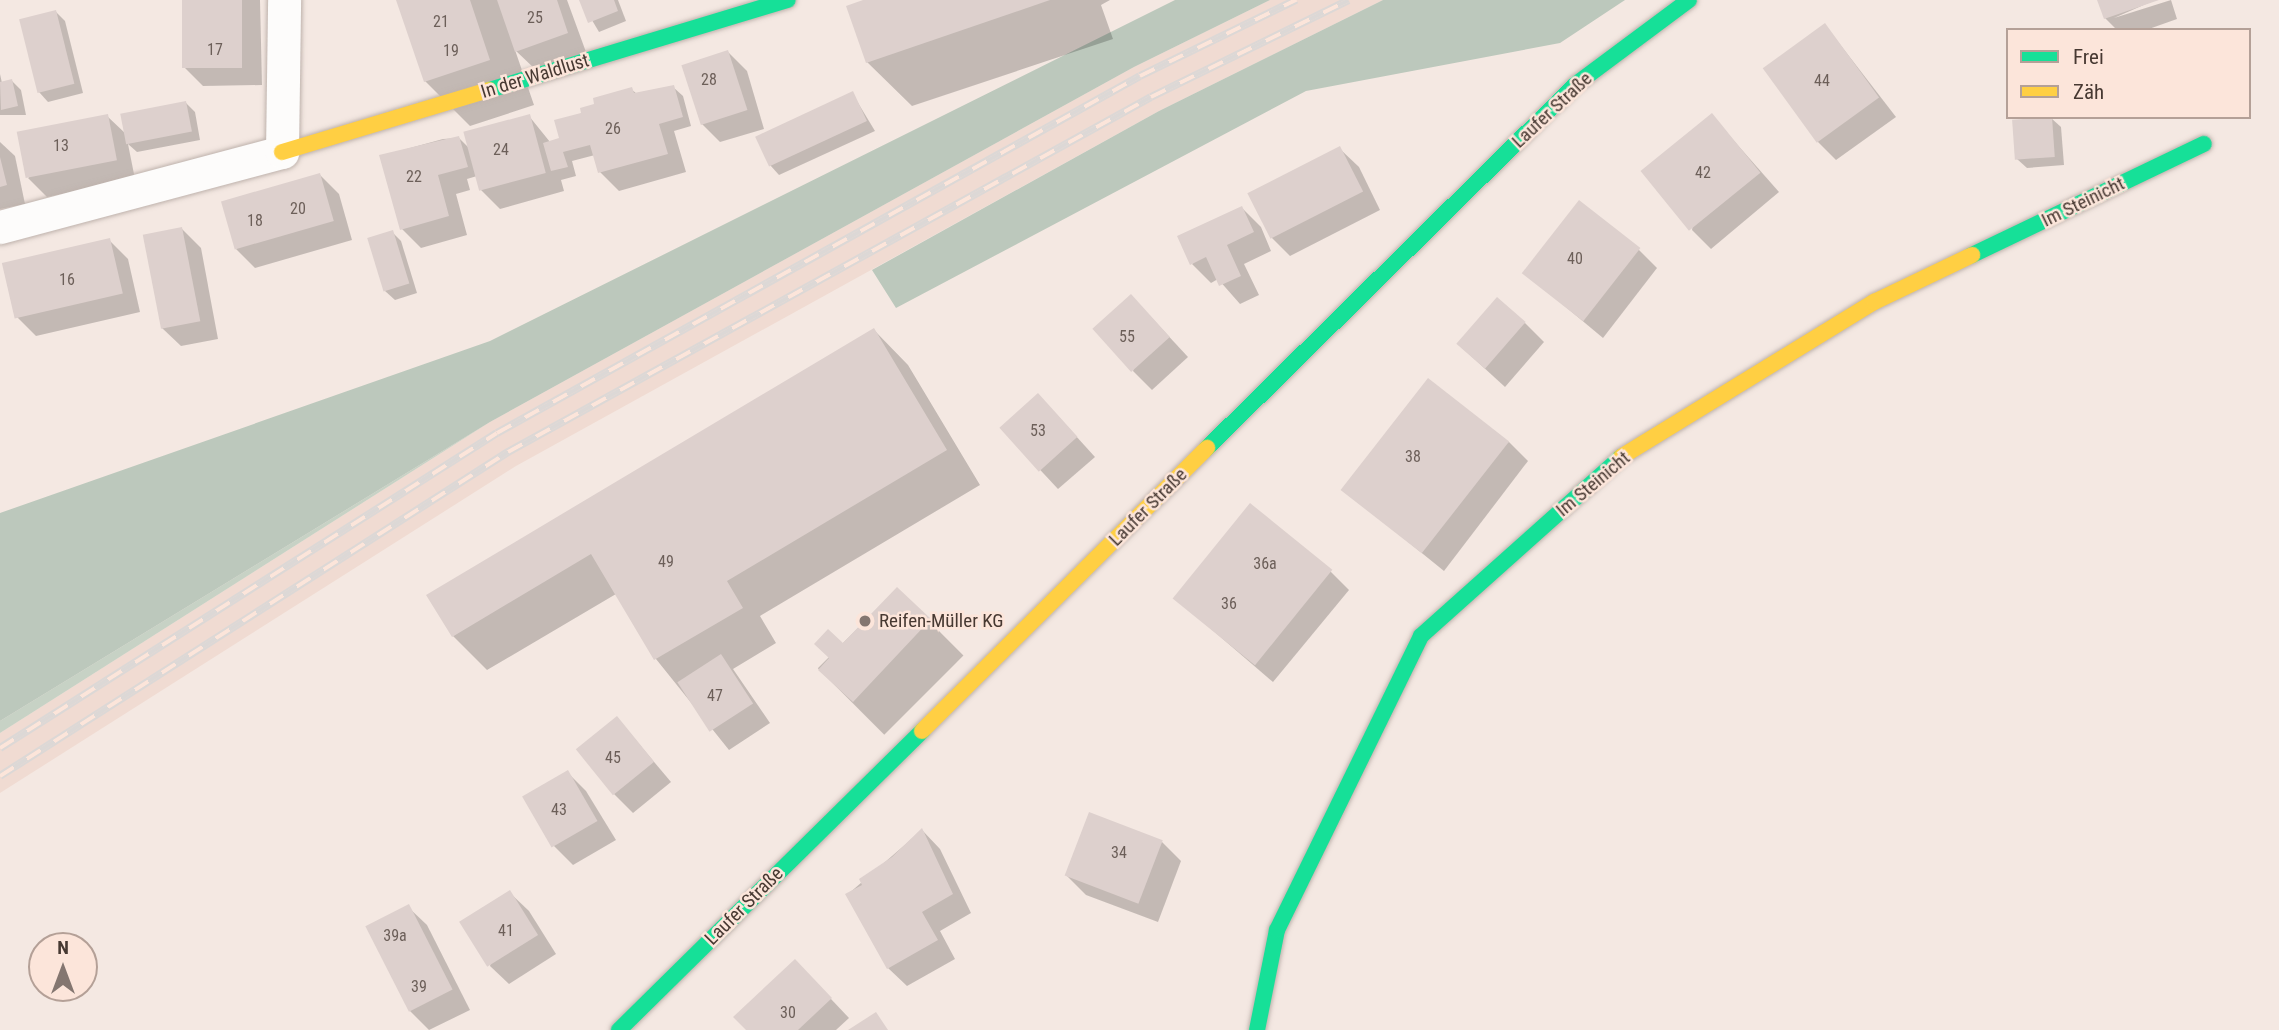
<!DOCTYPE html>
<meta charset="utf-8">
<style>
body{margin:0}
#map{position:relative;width:2279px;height:1030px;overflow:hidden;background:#f4e8e2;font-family:"Roboto Condensed",sans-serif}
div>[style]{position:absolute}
.built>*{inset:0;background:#f0dbd2}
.green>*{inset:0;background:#c7d2c5}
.forest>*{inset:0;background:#bcc8bc}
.shadow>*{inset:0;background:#0003;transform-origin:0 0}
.building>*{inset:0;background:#ddd0cd;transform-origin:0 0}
.roads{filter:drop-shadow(0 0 2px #beb2ac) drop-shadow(0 0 2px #beb2ac)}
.street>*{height:33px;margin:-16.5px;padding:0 16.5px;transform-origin:16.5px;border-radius:16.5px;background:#fdfcfb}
.fast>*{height:16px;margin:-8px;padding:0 8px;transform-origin:8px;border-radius:8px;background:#16e098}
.slow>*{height:16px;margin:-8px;padding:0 8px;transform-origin:8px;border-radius:8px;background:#ffcf43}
.rail>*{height:8px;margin-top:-4px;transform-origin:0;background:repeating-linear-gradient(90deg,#fce5da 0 16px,#dcd8d6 0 32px);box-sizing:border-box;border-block:2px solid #dcd8d6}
.dots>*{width:19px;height:19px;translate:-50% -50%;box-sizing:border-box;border:4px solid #fce5da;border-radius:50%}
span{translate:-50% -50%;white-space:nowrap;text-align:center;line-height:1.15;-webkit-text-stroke:5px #fce5da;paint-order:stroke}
.number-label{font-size:16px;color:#6c5f59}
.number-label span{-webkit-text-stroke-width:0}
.street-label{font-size:19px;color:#473932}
.poi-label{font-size:19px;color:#473932}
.left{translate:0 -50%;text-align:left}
.legend{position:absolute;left:2006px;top:28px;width:245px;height:91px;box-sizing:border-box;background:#fce5da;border:2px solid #b4a097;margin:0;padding:9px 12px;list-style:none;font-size:21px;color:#473932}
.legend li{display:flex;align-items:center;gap:14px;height:35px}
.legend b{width:35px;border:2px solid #b4a097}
.north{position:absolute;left:28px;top:932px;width:70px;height:70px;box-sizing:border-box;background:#fce5da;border:2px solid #b4a097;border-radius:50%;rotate:0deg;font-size:19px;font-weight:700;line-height:28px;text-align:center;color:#473932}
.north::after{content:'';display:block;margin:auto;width:24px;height:32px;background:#847670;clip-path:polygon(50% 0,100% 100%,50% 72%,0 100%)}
</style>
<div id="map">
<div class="built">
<div style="clip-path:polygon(1270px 0,1383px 0,1159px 111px,516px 466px,0 793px,0 733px,490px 422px,1134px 67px)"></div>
</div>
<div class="green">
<div style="clip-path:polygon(490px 422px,0 733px,0 721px)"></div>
</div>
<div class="forest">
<div style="clip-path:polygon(1175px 0,1270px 0,1134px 67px,490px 422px,0 721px,0 513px,490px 341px)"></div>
<div style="clip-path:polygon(1383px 0,1625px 0,1560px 43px,1306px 91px,896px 308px,872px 270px,1159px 111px)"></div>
</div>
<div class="shadow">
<div style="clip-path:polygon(183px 0,260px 0,262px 85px,203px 86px,184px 67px)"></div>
<div style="clip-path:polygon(398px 0,567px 0,586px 52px,536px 70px,515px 50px,534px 105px,470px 126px,425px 81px)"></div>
<div style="clip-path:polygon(580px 0,618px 0,626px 21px,599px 32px)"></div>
<div style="clip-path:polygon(868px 0,1110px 0,1101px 5px,1113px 39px,912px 106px,867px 62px)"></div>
<div style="clip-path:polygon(2099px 0,2155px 0,2114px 18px,2171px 0,2177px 19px,2146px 30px,2117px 30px,2105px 18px)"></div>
<div style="clip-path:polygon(56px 12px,65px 21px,83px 93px,48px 102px,39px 92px)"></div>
<div style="clip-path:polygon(1825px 25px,1896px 117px,1836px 160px,1817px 141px)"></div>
<div style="clip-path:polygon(728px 52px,747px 71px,764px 129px,720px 142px,701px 123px)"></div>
<div style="clip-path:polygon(0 74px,2px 83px,12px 81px,21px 90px,26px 115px,0 115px)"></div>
<div style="clip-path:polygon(673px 87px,683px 96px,691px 126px,674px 131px,686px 172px,619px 191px,600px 172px,595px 155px,572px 161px,576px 176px,561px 180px,564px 191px,500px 209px,481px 190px,477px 176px,467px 179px,470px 190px,456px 194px,467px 235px,421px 248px,402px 229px,381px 156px,443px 139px,459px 138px,469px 148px,529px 116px,550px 142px,561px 139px,580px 114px,631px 89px,637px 94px)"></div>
<div style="clip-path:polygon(852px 93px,875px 131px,779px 175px,770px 165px)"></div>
<div style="clip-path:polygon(186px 103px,195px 112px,200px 140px,137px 152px,128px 144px,135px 179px,47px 197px,28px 178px,107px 116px,126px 134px)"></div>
<div style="clip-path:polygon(1712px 116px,1779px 192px,1711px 249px,1692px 230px)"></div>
<div style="clip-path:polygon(2051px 118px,2061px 127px,2064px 165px,2027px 168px,2017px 159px)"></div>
<div style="clip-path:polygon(0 142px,15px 156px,25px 204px,0 209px)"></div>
<div style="clip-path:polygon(1340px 149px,1359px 167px,1380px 210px,1290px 256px,1271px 237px)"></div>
<div style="clip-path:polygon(320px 175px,339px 194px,352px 240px,255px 268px,236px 249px)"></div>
<div style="clip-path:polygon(1242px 208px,1261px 227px,1271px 251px,1244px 264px,1259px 295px,1240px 304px,1218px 279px,1211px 283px,1192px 264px)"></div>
<div style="clip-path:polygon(182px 229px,201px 248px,218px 339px,181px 346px,162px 328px)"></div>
<div style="clip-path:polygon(392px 232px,401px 241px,417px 293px,395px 300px,385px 291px)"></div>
<div style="clip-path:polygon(109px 240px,128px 259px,140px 312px,36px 336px,17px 317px)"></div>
<div style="clip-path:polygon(1638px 249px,1657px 268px,1603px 338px,1525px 273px)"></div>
<div style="clip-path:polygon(1149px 315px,1188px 357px,1152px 390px,1133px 371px)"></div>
<div style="clip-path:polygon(1525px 323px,1544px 342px,1505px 387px,1458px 344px)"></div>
<div style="clip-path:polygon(874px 330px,908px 365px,980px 485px,760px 616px,776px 643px,733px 669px,770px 723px,729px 750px,656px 659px,616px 594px,487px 670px,453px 636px)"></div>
<div style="clip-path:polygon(1056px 414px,1095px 457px,1058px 489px,1001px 428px)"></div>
<div style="clip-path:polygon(1509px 442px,1528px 461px,1444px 571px,1344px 490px)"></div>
<div style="clip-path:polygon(1330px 571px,1349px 590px,1273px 682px,1174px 597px)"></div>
<div style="left:897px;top:589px;width:94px;height:112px;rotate:45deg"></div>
<div style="clip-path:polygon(617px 718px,671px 782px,633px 813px,614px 794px)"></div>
<div style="clip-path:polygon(567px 772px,586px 791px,616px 840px,573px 865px,554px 846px,525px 797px)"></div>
<div style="clip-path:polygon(922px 830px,940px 849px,971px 913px,940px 931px,955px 959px,907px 986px,888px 968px,847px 895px)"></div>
<div style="clip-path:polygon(1162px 842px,1181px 861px,1158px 922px,1086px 895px,1067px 876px)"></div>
<div style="clip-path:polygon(510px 893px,529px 911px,556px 954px,509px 984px,490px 966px)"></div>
<div style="clip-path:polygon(408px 907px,427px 925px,470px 1010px,429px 1030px,410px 1011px)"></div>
<div style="clip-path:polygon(813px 980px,849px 1018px,836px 1030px,748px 1030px)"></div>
</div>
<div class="building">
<div style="left:182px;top:0;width:60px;height:68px"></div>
<div style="clip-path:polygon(396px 0,470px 0,490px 60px,424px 82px)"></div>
<div style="clip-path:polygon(497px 0,557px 0,568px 33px,515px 52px)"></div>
<div style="clip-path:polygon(579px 0,614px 0,618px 11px,588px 23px)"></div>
<div style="clip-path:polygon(863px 0,1050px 0,866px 63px,846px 6px)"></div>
<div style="clip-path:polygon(2097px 0,2159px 0,2104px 19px)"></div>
<div style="left:56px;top:10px;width:76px;height:38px;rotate:76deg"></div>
<div style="left:1825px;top:23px;width:92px;height:77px;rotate:54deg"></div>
<div style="left:728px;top:50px;width:63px;height:49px;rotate:72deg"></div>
<div style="clip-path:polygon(12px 79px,18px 106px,1px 110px,0 82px)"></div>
<div style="clip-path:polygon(674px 85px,683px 117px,659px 124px,668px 154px,598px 173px,590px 145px,563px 152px,568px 167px,551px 171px,543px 143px,559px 138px,554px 120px,581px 113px,580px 108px,594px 104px,593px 98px,632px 87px,634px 93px)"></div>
<div style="left:853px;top:91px;width:33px;height:108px;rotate:65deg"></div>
<div style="left:186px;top:101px;width:31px;height:67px;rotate:79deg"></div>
<div style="left:1712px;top:113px;width:77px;height:92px;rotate:51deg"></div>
<div style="left:108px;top:114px;width:47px;height:93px;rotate:79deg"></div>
<div style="left:530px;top:114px;width:61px;height:69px;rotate:75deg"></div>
<div style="left:2052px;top:117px;width:40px;height:40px;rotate:86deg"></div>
<div style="clip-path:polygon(459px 136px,468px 167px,438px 175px,449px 216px,400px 230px,379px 155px)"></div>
<div style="left:1340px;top:146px;width:51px;height:104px;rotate:63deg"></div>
<div style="clip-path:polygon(0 157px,7px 185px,0 187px)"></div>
<div style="left:320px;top:173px;width:50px;height:103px;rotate:74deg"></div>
<div style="left:1579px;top:200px;width:78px;height:93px;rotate:38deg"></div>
<div style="clip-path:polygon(1242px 206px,1254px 232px,1227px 245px,1241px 276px,1219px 286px,1206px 257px,1190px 265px,1177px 236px)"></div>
<div style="left:182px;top:227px;width:96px;height:40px;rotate:79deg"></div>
<div style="left:393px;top:230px;width:56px;height:27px;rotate:73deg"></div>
<div style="left:110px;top:238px;width:57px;height:111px;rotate:77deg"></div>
<div style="left:1131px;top:294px;width:58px;height:52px;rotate:48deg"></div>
<div style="left:1497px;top:297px;width:38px;height:62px;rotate:41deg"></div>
<div style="clip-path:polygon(874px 328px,947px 450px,727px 581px,743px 608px,654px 660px,591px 554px,452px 637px,426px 595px)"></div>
<div style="left:1428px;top:378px;width:103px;height:142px;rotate:38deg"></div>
<div style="left:1038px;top:393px;width:59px;height:52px;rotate:48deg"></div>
<div style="left:1250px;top:503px;width:106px;height:123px;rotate:39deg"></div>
<div style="clip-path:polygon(897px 587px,931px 619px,853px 702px,818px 670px,829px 658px,814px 644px,828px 629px,843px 643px)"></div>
<div style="left:721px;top:654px;width:59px;height:52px;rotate:57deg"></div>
<div style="left:617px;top:716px;width:59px;height:53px;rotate:51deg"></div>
<div style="left:568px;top:770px;width:59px;height:53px;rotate:60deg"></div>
<div style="left:1089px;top:812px;width:79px;height:68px;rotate:21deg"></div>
<div style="clip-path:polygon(922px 828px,953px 894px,922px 912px,938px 940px,887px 969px,845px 894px,862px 885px,859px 879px,892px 857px)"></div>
<div style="left:510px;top:890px;width:53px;height:60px;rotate:58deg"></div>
<div style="left:409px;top:904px;width:96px;height:49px;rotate:63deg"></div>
<div style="clip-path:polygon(795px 959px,832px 998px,798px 1030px,746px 1030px,733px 1017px)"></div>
<div style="clip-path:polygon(876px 1012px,888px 1030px,848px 1030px)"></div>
</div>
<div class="roads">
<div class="street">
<div style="left:0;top:227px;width:292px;rotate:-14.9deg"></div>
<div style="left:282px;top:152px;width:152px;rotate:-89.2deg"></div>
</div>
<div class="fast">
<div style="left:489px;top:90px;width:312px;rotate:-16.8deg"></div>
<div style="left:1972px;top:255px;width:257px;rotate:-25.6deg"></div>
<div style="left:1207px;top:448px;width:517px;rotate:-44.61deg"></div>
<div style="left:1575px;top:85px;width:142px;rotate:-36.7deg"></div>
<div style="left:619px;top:1030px;width:426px;rotate:-44.6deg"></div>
<div style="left:1257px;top:1030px;width:102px;rotate:-78.7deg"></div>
<div style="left:1277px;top:930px;width:327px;rotate:-63.9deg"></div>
<div style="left:1421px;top:636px;width:268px;rotate:-41.8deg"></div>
</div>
<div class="slow">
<div style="left:282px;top:152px;width:216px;rotate:-16.7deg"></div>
<div style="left:1621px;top:457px;width:297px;rotate:-31.5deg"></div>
<div style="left:1874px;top:302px;width:109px;rotate:-25.6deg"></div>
<div style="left:922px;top:731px;width:402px;rotate:-44.8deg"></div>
</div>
</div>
<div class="rail">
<div style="left:0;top:748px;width:588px;rotate:-32.37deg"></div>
<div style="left:497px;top:433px;width:735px;rotate:-29.04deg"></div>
<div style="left:1140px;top:76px;width:174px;rotate:-26deg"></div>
<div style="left:0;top:776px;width:603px;rotate:-32.53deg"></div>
<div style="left:508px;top:452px;width:734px;rotate:-28.9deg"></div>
<div style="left:1151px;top:97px;width:220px;rotate:-26.1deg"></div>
</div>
<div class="dots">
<div style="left:865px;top:621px;background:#847670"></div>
</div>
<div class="number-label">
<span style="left:535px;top:18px">25</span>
<span style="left:441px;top:22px">21</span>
<span style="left:215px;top:50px">17</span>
<span style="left:451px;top:51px">19</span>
<span style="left:709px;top:80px">28</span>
<span style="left:1822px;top:81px">44</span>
<span style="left:613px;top:129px">26</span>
<span style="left:61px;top:146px">13</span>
<span style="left:501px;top:150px">24</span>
<span style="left:1703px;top:173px">42</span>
<span style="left:414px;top:177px">22</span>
<span style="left:298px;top:209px">20</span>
<span style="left:255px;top:221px">18</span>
<span style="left:1575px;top:259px">40</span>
<span style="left:67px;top:280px">16</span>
<span style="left:1127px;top:337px">55</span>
<span style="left:1038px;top:431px">53</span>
<span style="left:1413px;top:457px">38</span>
<span style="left:666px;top:562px">49</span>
<span style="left:1265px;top:564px">36a</span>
<span style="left:1229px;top:604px">36</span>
<span style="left:715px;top:696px">47</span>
<span style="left:613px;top:758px">45</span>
<span style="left:559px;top:810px">43</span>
<span style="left:1119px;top:853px">34</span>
<span style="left:506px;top:931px">41</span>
<span style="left:395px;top:936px">39a</span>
<span style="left:419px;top:987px">39</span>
<span style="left:788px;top:1013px">30</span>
</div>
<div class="street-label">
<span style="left:535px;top:76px;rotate:-17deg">In der Waldlust</span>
<span style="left:1552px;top:110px;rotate:-43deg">Laufer Straße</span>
<span style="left:2083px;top:202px;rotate:-26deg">Im Steinicht</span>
<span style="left:1593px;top:484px;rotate:-40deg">Im Steinicht</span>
<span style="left:1148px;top:507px;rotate:-45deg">Laufer Straße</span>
<span style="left:744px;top:906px;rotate:-45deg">Laufer Straße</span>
</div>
<div class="poi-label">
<span class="left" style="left:879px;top:621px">Reifen-Müller KG</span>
</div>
<ul class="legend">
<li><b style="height:9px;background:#16e098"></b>Frei</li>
<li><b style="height:9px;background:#ffcf43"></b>Zäh</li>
</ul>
<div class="north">N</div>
</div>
